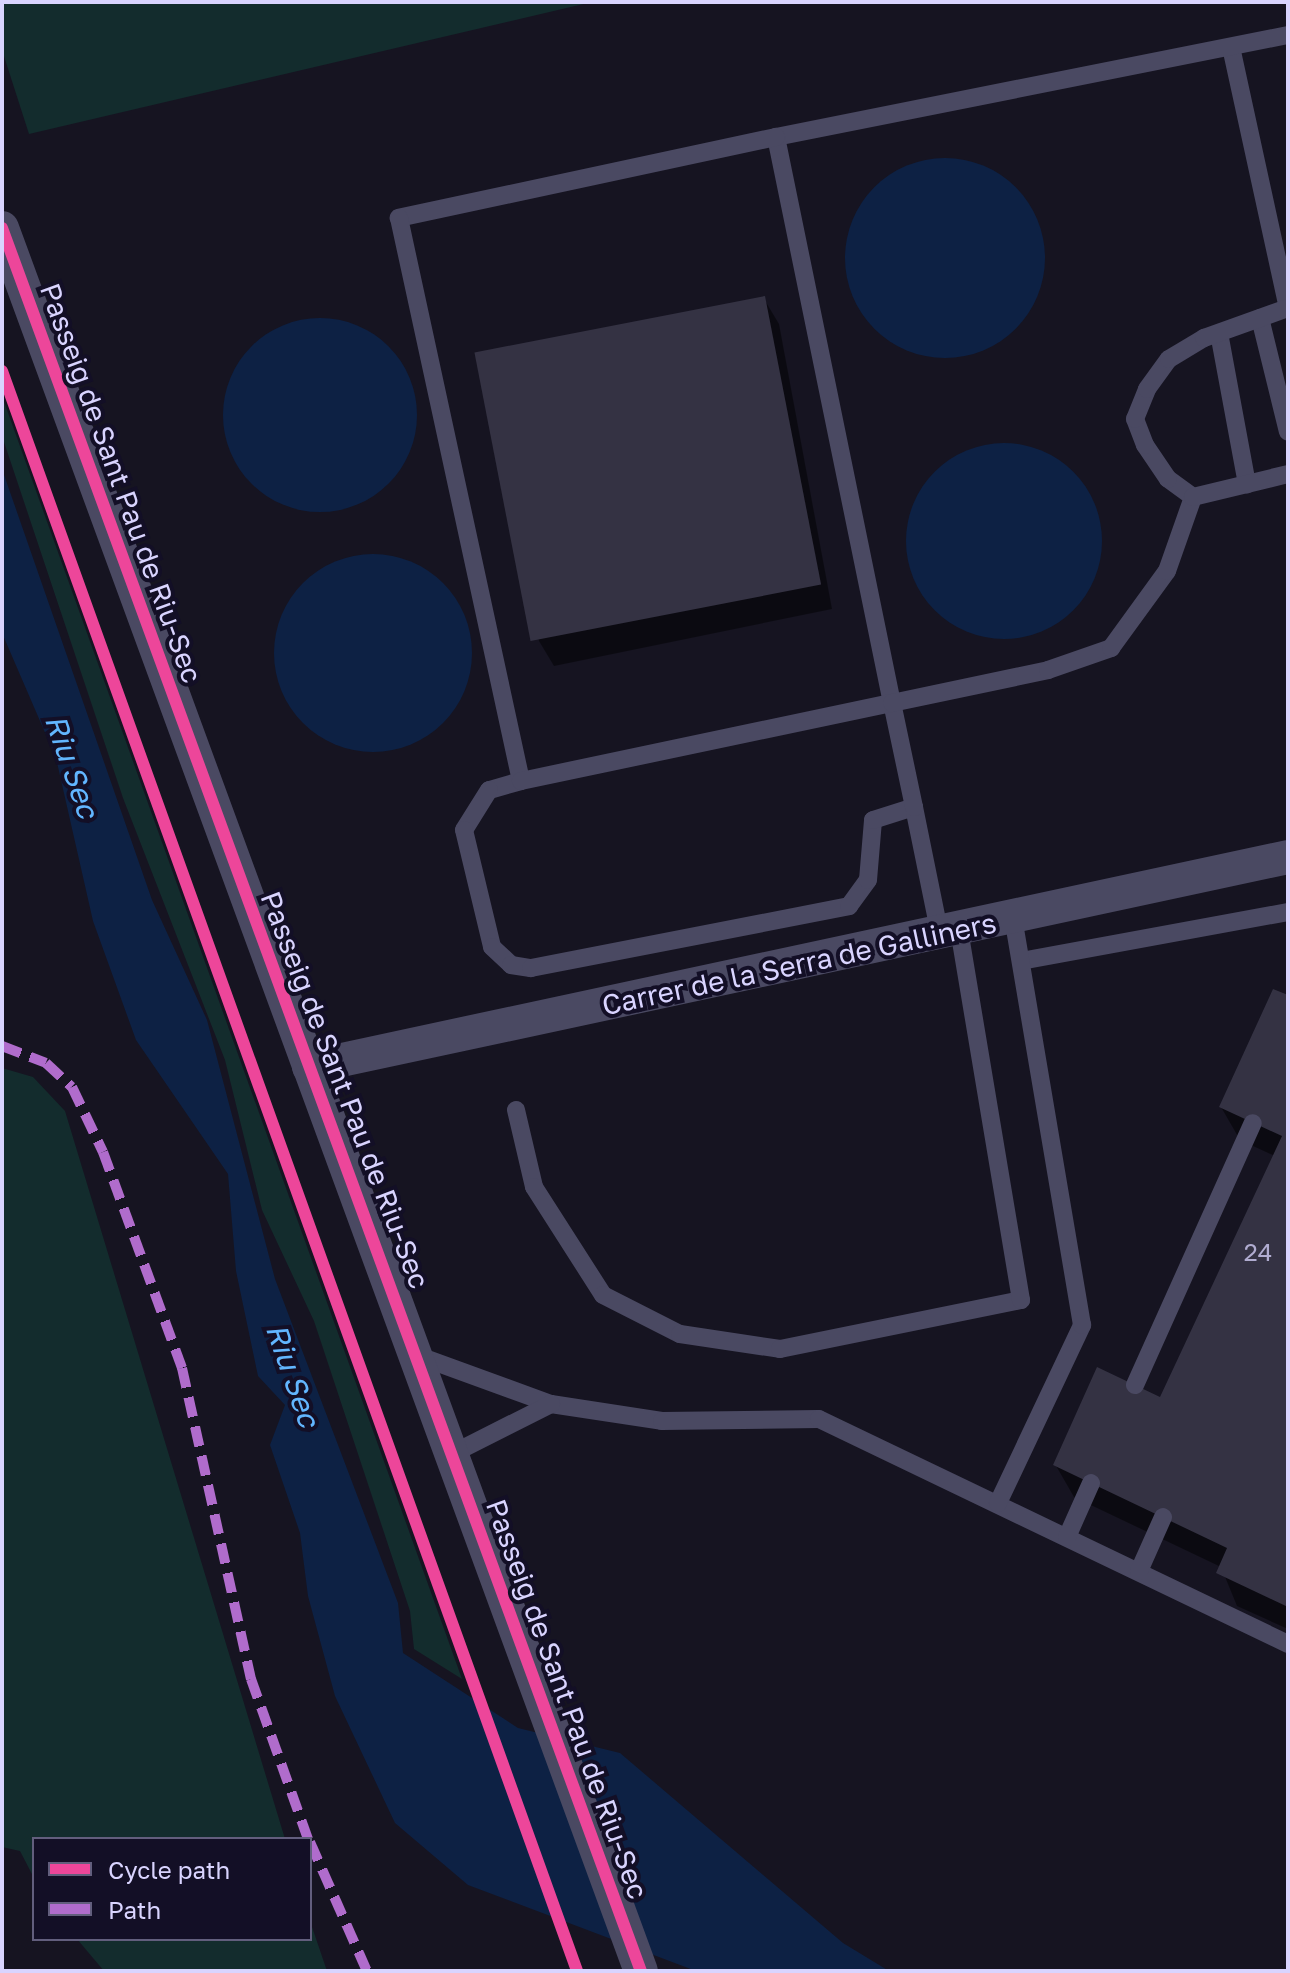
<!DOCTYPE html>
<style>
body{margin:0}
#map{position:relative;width:1290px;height:1973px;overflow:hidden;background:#161421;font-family:"Golos Text",sans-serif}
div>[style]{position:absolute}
.green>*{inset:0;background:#132c2d}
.water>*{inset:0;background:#0d2144}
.round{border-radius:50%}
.shadow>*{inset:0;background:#0007}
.building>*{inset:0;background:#343243;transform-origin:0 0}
.lane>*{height:18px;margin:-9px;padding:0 9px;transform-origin:9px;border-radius:9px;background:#4a4962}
.street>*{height:34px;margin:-17px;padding:0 17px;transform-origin:17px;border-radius:17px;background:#4a4962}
.quiet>*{height:10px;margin-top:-5px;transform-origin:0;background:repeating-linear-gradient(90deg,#b06ccc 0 20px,transparent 0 30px)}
.cycleway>*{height:12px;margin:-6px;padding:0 6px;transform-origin:6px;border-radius:6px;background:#ed469a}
span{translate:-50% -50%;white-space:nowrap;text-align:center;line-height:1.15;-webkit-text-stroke:8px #130f26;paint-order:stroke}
.number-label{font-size:24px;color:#b0acd0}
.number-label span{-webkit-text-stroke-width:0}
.street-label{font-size:28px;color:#d9d4ff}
.water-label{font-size:30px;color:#62b6ff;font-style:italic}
.frame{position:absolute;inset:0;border:4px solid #d9d4ff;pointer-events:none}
.legend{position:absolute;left:32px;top:1837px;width:280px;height:104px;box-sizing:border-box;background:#130f26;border:2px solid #625e7d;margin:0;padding:10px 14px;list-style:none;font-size:24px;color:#d9d4ff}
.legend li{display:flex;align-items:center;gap:16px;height:40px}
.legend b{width:40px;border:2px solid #625e7d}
</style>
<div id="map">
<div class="green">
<div style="clip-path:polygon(2px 2px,592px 2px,29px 134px,2px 50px)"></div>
<div style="clip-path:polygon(2px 397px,2px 396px,462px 1679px,414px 1649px,410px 1611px,314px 1321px,262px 1210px,225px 1060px,123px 798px,2px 436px)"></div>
<div style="clip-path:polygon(2px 1068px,33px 1077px,65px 1111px,285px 1839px,34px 1839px,34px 1878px,20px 1851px,2px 1847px)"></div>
<div style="clip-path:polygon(310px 1921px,327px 1971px,104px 1971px,77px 1939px,310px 1939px)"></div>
</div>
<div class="water">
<div class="round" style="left:845px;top:158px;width:200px;height:200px"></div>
<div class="round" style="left:223px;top:318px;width:194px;height:194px"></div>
<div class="round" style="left:906px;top:443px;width:196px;height:196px"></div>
<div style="clip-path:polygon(2px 469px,152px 900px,207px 1020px,275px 1279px,398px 1603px,403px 1653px,518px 1728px,620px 1753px,843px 1943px,889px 1971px,696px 1971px,468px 1885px,395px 1823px,335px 1696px,308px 1596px,300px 1533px,270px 1445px,285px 1405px,258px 1376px,236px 1271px,228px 1174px,136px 1040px,93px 921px,56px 758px,2px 633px)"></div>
<div class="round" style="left:274px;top:554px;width:198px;height:198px"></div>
</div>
<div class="shadow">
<div style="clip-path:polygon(764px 299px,779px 324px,832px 609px,554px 666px,539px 641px,477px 354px)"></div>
<div style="clip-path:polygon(1288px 998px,1288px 1629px,1237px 1606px,1221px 1567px,1074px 1497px,1055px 1464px,1161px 1400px,1275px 1156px,1240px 1140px,1221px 1107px)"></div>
</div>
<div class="building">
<div style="left:765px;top:296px;width:294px;height:296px;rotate:79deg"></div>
<div style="clip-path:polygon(1273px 989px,1288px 995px,1288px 1607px,1216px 1573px,1227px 1548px,1053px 1465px,1097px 1367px,1160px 1397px,1282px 1136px,1219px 1107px)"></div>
</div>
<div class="lane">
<div style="left:1231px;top:47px;width:267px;rotate:77.7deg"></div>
<div style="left:776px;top:137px;width:522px;rotate:-11.27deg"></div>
<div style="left:1260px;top:318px;width:117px;rotate:76.2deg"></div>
<div style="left:1219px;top:333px;width:154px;rotate:79.5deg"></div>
<div style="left:1193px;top:497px;width:31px;rotate:-144deg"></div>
<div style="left:1168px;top:479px;width:41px;rotate:-124.1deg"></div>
<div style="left:1145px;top:445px;width:28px;rotate:-111deg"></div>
<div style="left:1135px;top:419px;width:32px;rotate:-68deg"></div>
<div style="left:1147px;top:389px;width:37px;rotate:-54deg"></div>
<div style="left:1169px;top:359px;width:41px;rotate:-31deg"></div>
<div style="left:1204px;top:338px;width:89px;rotate:-19.7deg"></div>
<div style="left:521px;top:781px;width:33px;rotate:164deg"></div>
<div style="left:489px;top:790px;width:47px;rotate:122deg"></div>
<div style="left:464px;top:830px;width:120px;rotate:76.5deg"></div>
<div style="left:492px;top:947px;width:26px;rotate:43deg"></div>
<div style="left:511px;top:965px;width:20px;rotate:9deg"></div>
<div style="left:531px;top:968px;width:324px;rotate:-11deg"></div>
<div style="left:849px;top:906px;width:32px;rotate:-54deg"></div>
<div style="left:868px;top:880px;width:60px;rotate:-85.2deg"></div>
<div style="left:873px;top:820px;width:43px;rotate:-17.6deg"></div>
<div style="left:940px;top:935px;width:131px;rotate:-101.5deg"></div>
<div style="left:914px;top:807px;width:106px;rotate:-101.9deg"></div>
<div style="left:892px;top:703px;width:578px;rotate:-101.58deg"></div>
<div style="left:776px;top:137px;width:386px;rotate:167.9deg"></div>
<div style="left:399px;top:218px;width:576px;rotate:77.77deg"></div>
<div style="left:521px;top:781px;width:379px;rotate:-11.9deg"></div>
<div style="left:892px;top:703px;width:159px;rotate:-11.9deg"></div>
<div style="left:1048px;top:670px;width:67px;rotate:-19.2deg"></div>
<div style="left:1111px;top:648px;width:95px;rotate:-54deg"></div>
<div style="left:1167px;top:571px;width:78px;rotate:-70.6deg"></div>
<div style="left:1193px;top:497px;width:98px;rotate:-13.6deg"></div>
<div style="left:1021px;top:961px;width:271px;rotate:-10.4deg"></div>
<div style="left:516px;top:1110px;width:79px;rotate:76.8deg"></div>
<div style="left:534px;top:1187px;width:128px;rotate:57.4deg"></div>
<div style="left:603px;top:1295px;width:86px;rotate:26.9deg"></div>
<div style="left:680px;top:1334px;width:101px;rotate:8.5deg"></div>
<div style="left:780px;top:1349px;width:246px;rotate:-11.5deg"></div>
<div style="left:1021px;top:1300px;width:374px;rotate:-99.5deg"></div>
<div style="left:419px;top:1356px;width:140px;rotate:20deg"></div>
<div style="left:551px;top:1404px;width:112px;rotate:8.7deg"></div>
<div style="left:662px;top:1421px;width:157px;rotate:-0.7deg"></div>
<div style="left:819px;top:1419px;width:520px;rotate:25.63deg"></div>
<div style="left:1135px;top:1385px;width:287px;rotate:-65.8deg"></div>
<div style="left:452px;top:1454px;width:111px;rotate:-26.8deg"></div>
<div style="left:998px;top:1503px;width:197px;rotate:-64.7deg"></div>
<div style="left:1082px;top:1325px;width:413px;rotate:-99.6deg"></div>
<div style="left:1067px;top:1537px;width:59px;rotate:-66deg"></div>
<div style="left:1139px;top:1571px;width:59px;rotate:-66deg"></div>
</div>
<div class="street">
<div style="left:2px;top:228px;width:1856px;rotate:69.87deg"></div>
<div style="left:309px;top:1067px;width:1001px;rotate:-12.11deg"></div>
</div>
<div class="quiet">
<div style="left:2px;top:1046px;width:47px;rotate:21.1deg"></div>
<div style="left:46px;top:1063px;width:35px;rotate:43deg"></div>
<div style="left:72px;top:1087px;width:72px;rotate:64.5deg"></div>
<div style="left:103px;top:1152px;width:230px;rotate:69.9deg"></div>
<div style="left:182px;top:1368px;width:319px;rotate:77.5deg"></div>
<div style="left:251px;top:1679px;width:170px;rotate:70.4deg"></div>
<div style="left:310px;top:1842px;width:141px;rotate:66.2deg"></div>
</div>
<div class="cycleway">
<div style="left:2px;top:228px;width:1856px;rotate:69.87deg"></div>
<div style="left:2px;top:371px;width:1700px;rotate:70.23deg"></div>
</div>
<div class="number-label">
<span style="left:1258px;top:1252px">24</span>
</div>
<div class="street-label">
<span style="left:121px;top:483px;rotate:70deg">Passeig de Sant Pau de Riu-Sec</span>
<span style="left:799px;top:964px;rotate:-12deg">Carrer de la Serra de Galliners</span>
<span style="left:345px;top:1090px;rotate:69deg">Passeig de Sant Pau de Riu-Sec</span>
<span style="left:567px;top:1699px;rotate:70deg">Passeig de Sant Pau de Riu-Sec</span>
</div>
<div class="water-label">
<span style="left:72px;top:766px;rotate:71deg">Riu Sec</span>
<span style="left:293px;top:1375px;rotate:71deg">Riu Sec</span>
</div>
<div class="frame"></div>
<ul class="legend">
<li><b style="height:10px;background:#ed469a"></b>Cycle path</li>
<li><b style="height:10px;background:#b06ccc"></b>Path</li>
</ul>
</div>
